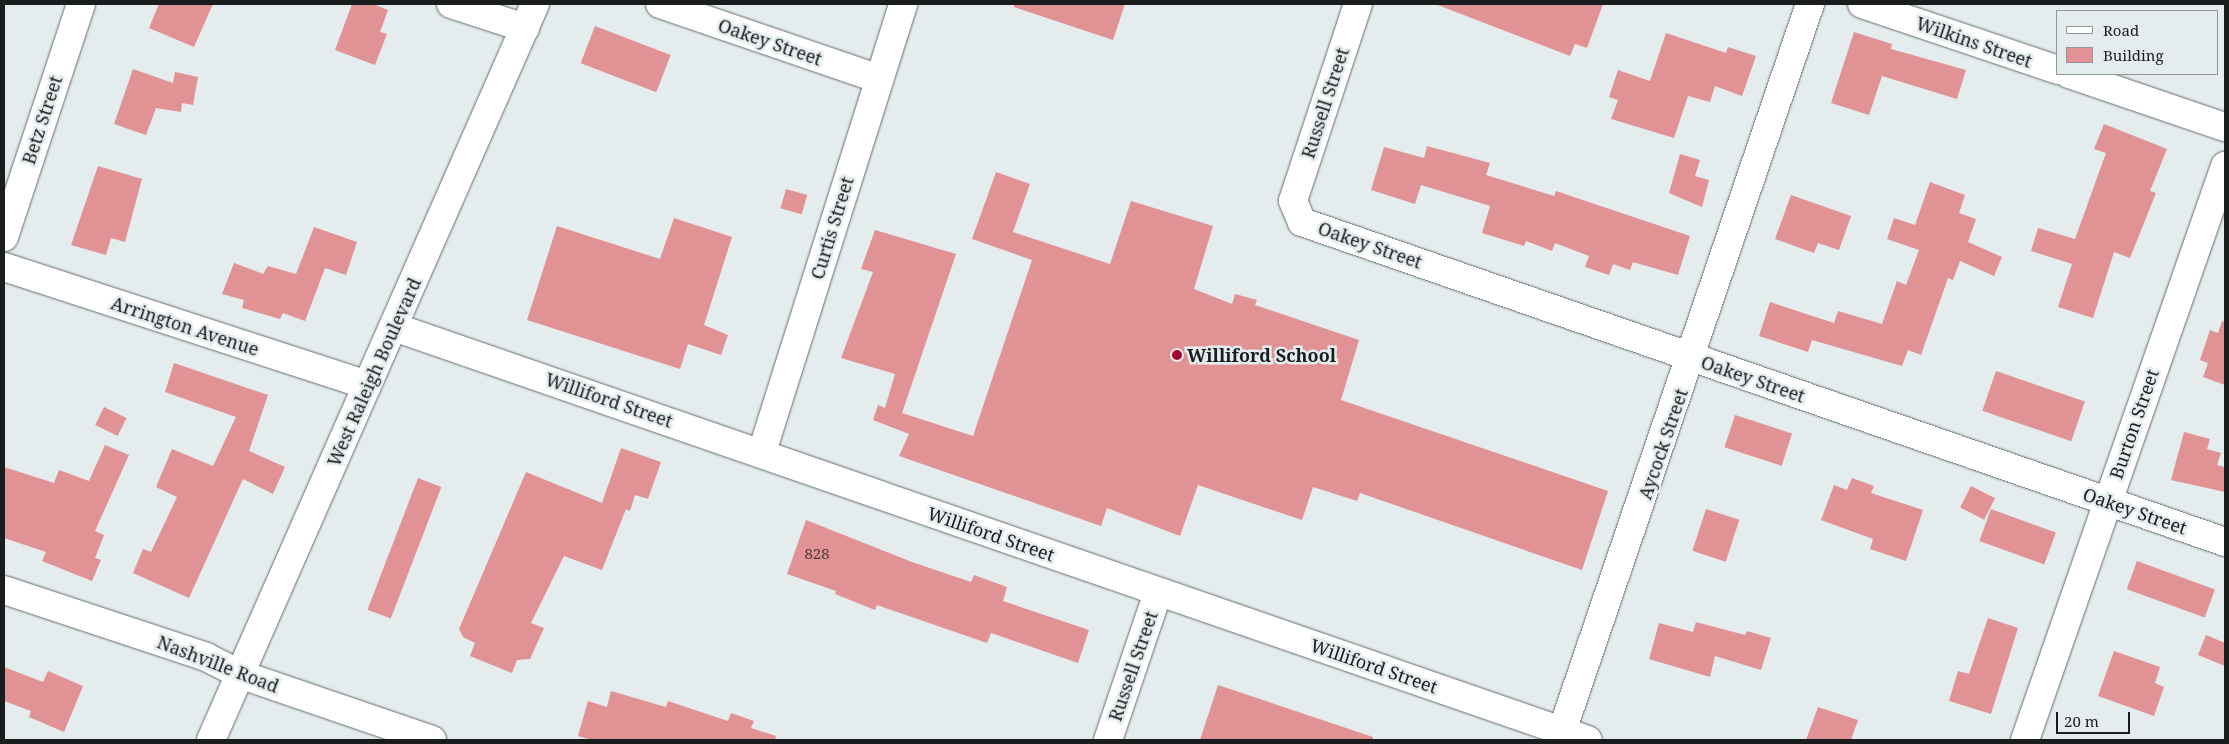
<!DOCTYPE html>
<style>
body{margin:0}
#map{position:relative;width:2229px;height:744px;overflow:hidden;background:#e4ecee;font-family:"Noto Serif",serif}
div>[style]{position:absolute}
.building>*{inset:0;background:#e19295;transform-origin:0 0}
.roads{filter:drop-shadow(0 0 1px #646b6d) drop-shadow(0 0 1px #646b6d)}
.minor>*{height:28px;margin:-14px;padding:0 14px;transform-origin:14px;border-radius:14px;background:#fff}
.secondary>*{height:28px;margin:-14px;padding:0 14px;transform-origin:14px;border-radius:14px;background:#fff}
.primary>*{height:28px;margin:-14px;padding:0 14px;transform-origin:14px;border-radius:14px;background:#fff}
.dots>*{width:14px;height:14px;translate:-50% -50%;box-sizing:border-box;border:2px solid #e4ecee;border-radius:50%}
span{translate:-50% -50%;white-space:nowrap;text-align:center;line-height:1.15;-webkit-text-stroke:5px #e4ecee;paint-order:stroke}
.number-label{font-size:15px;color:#4c3a3c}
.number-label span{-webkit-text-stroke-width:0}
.street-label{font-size:18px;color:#1a1d1e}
.poi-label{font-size:18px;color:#1a1d1e;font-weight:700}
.left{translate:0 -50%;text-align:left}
.frame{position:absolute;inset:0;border:5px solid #1a1d1e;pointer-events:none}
.legend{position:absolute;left:2056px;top:10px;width:162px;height:65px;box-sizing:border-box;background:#e4ecee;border:1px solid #93999b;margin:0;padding:6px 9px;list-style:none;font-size:15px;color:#1a1d1e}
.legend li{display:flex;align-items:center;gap:10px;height:25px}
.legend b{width:25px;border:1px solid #93999b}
.scale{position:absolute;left:2056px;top:712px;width:74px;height:22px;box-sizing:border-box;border:2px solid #1a1d1e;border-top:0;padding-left:6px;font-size:15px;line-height:18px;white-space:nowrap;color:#1a1d1e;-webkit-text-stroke:4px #e4ecee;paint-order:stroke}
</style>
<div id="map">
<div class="building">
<div style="clip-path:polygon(159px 4px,213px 4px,194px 47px,149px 28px)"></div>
<div style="clip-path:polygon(352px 4px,373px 4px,388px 10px,380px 32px,387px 34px,375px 65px,335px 50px)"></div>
<div style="clip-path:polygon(1014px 4px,1125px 4px,1113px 40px,1014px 7px)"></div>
<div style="clip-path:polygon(1435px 4px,1603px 4px,1587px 48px,1575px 44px,1570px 56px)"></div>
<div style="left:595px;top:26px;width:81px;height:40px;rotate:21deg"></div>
<div style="clip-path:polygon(1854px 32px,1892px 44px,1891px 49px,1966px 70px,1957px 99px,1882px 76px,1869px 115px,1831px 103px)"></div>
<div style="clip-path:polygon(1666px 33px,1726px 53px,1728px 47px,1756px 56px,1742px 96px,1715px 86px,1710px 102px,1688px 96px,1674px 138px,1611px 119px,1618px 100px,1609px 97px,1618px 70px,1650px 81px)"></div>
<div style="clip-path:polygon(133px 69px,173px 83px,175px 72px,198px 77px,193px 105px,182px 103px,181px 112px,156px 108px,146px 135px,114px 124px)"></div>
<div style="clip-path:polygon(2104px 124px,2167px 149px,2150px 191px,2156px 193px,2130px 258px,2114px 252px,2093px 318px,2058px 307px,2072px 264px,2031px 251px,2038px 228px,2075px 239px,2106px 153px,2094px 149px)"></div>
<div style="clip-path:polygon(1427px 146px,1490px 163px,1486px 175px,1554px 196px,1556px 191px,1690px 236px,1678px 275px,1633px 262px,1630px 270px,1613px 264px,1609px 275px,1585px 267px,1589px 256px,1555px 243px,1552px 251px,1526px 241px,1524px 246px,1482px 233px,1490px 206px,1421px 185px,1415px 204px,1371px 190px,1384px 147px,1424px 158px)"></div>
<div style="clip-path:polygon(1680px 154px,1700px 160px,1695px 176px,1709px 180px,1702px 207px,1669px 193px)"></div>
<div style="clip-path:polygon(98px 166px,142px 179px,125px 242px,111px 238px,106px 255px,71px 245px)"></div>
<div style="clip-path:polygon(996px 172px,1030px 184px,1013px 232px,1110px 264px,1131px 201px,1213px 226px,1194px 289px,1232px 304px,1235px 294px,1257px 300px,1255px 305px,1359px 340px,1341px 400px,1608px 491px,1582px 570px,1360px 493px,1357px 501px,1313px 487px,1302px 520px,1198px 485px,1180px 536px,1107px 508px,1101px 526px,899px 456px,909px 434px,873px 420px,878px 405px,885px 408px,895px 374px,841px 358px,873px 272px,861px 269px,875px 230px,956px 254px,902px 413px,973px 436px,1032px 260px,972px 239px)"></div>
<div style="clip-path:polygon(1930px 182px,1965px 195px,1959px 213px,1976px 219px,1968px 242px,2002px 257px,1994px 276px,1960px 261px,1953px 280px,1948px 278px,1921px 355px,1908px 350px,1902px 366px,1812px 340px,1808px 352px,1759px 336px,1770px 302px,1834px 323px,1838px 311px,1882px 324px,1897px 281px,1906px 285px,1919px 250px,1887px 239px,1894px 218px,1915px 225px)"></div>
<div style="left:786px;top:189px;width:22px;height:20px;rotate:16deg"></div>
<div style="clip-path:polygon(1791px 195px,1851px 216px,1839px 250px,1818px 243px,1814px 253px,1775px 239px)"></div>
<div style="clip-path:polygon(674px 218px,732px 237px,704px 325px,728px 335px,721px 355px,688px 344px,680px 369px,527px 320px,557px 226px,660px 259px)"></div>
<div style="clip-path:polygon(314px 227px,357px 242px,346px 275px,325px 268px,305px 321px,283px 313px,280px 319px,242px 308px,244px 300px,222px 294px,234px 263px,263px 274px,268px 266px,296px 274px)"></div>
<div style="clip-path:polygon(2222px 321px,2225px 322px,2225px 385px,2203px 377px,2208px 363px,2200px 360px,2210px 330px,2218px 333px)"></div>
<div style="clip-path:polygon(174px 363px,268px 395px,249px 451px,285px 467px,273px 494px,243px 479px,189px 598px,133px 573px,143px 549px,151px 552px,177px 497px,156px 487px,172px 449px,213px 466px,236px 417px,165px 392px)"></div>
<div style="left:1996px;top:371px;width:94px;height:42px;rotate:19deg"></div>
<div style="left:104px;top:407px;width:25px;height:20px;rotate:26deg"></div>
<div style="left:1735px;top:415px;width:60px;height:34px;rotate:18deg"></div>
<div style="clip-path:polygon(2184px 432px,2210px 439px,2207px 449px,2221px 453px,2217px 465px,2225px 467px,2225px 492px,2171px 480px)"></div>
<div style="clip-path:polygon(105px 445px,129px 455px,95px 531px,104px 535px,95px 558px,101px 560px,92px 581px,42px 561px,46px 552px,4px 538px,4px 467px,54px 483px,59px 470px,89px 481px)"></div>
<div style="clip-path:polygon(621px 448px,661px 462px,648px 499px,635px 495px,630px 511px,626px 509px,602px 570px,564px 556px,531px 623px,544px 628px,530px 659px,517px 660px,512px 673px,470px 656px,475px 643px,463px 637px,459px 629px,526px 472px,602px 503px)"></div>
<div style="left:418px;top:478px;width:25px;height:141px;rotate:21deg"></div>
<div style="clip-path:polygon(1852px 478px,1874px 486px,1871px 493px,1923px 510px,1906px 561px,1870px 549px,1873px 539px,1821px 520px,1834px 485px,1847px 490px)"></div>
<div style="left:1971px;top:486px;width:27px;height:24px;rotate:27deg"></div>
<div style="left:1706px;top:509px;width:35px;height:44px;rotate:18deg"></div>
<div style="left:1991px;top:509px;width:69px;height:34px;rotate:20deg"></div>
<div style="clip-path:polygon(806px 520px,912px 562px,971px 582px,974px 575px,1007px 587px,1003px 601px,1089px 630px,1078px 663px,991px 633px,987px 643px,877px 605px,875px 610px,835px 594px,836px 591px,787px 574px)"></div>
<div style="left:2137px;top:561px;width:83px;height:30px;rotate:20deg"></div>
<div style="clip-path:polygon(1988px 618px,2018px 628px,1991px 714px,1949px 701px,1958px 671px,1969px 674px)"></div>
<div style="clip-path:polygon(1696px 622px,1745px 635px,1747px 631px,1771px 638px,1761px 670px,1715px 656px,1710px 677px,1649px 659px,1659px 623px,1693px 632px)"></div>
<div style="clip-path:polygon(2206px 635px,2225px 643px,2225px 666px,2198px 655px)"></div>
<div style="clip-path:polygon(2114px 651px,2160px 667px,2155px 683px,2164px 687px,2154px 716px,2098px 696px)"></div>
<div style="clip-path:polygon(4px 667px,43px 682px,48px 671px,83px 686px,64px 732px,29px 717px,31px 711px,4px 701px)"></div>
<div style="clip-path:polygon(1218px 685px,1373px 737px,1373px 740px,1200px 740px)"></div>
<div style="clip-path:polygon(611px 691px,666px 707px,668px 701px,728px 721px,731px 713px,754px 721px,751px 728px,776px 736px,775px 740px,592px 740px,578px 736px,588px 701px,607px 707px)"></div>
<div style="clip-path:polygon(1818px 707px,1858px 720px,1851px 740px,1806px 740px)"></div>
</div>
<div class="roads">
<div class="minor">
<div style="left:451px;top:4px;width:78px;rotate:18deg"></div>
<div style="left:660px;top:4px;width:231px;rotate:18.9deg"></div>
<div style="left:1358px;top:4px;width:207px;rotate:108.3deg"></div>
<div style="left:1293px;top:201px;width:23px;rotate:67deg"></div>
<div style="left:1302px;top:222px;width:977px;rotate:19.12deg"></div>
<div style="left:1862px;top:4px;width:207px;rotate:18.6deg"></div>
<div style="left:2069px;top:74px;width:165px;rotate:18.8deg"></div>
<div style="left:4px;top:237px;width:245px;rotate:-71.7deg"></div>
<div style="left:4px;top:267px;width:382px;rotate:18deg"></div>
<div style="left:394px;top:327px;width:1263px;rotate:19.08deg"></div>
<div style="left:762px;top:452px;width:470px;rotate:-72.5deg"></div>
<div style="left:1108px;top:740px;width:156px;rotate:-71.3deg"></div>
<div style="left:1559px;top:740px;width:778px;rotate:-71.17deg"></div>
<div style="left:2025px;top:740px;width:608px;rotate:-70.79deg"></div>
</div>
<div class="secondary">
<div style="left:4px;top:590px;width:213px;rotate:18.3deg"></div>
<div style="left:206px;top:657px;width:40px;rotate:26.6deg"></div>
<div style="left:242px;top:675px;width:201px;rotate:18.9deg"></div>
</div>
<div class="primary">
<div style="left:211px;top:740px;width:804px;rotate:-66.24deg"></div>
</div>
</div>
<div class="dots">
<div style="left:1177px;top:355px;background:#a3032f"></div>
</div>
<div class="number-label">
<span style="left:817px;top:554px">828</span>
</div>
<div class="street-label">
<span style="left:770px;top:42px;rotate:19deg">Oakey Street</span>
<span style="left:1974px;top:42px;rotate:19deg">Wilkins Street</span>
<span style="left:1325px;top:103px;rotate:-72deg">Russell Street</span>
<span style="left:42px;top:120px;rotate:-72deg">Betz Street</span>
<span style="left:832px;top:228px;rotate:-73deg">Curtis Street</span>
<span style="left:1370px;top:245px;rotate:19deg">Oakey Street</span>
<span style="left:185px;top:326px;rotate:18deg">Arrington Avenue</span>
<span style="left:374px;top:372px;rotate:-66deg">West Raleigh Boulevard</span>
<span style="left:1753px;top:379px;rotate:19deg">Oakey Street</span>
<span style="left:609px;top:400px;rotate:19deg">Williford Street</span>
<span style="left:2134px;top:424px;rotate:-71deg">Burton Street</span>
<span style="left:1663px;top:444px;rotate:-71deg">Aycock Street</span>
<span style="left:2135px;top:511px;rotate:19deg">Oakey Street</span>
<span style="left:991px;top:534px;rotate:19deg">Williford Street</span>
<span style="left:218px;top:664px;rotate:21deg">Nashville Road</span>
<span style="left:1133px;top:666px;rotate:-71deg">Russell Street</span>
<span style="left:1374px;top:666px;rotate:19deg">Williford Street</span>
</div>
<div class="poi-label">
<span class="left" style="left:1187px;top:355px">Williford School</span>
</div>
<div class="frame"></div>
<ul class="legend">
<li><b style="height:6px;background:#fff"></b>Road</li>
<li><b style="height:14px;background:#e19295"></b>Building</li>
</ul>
<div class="scale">20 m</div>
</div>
